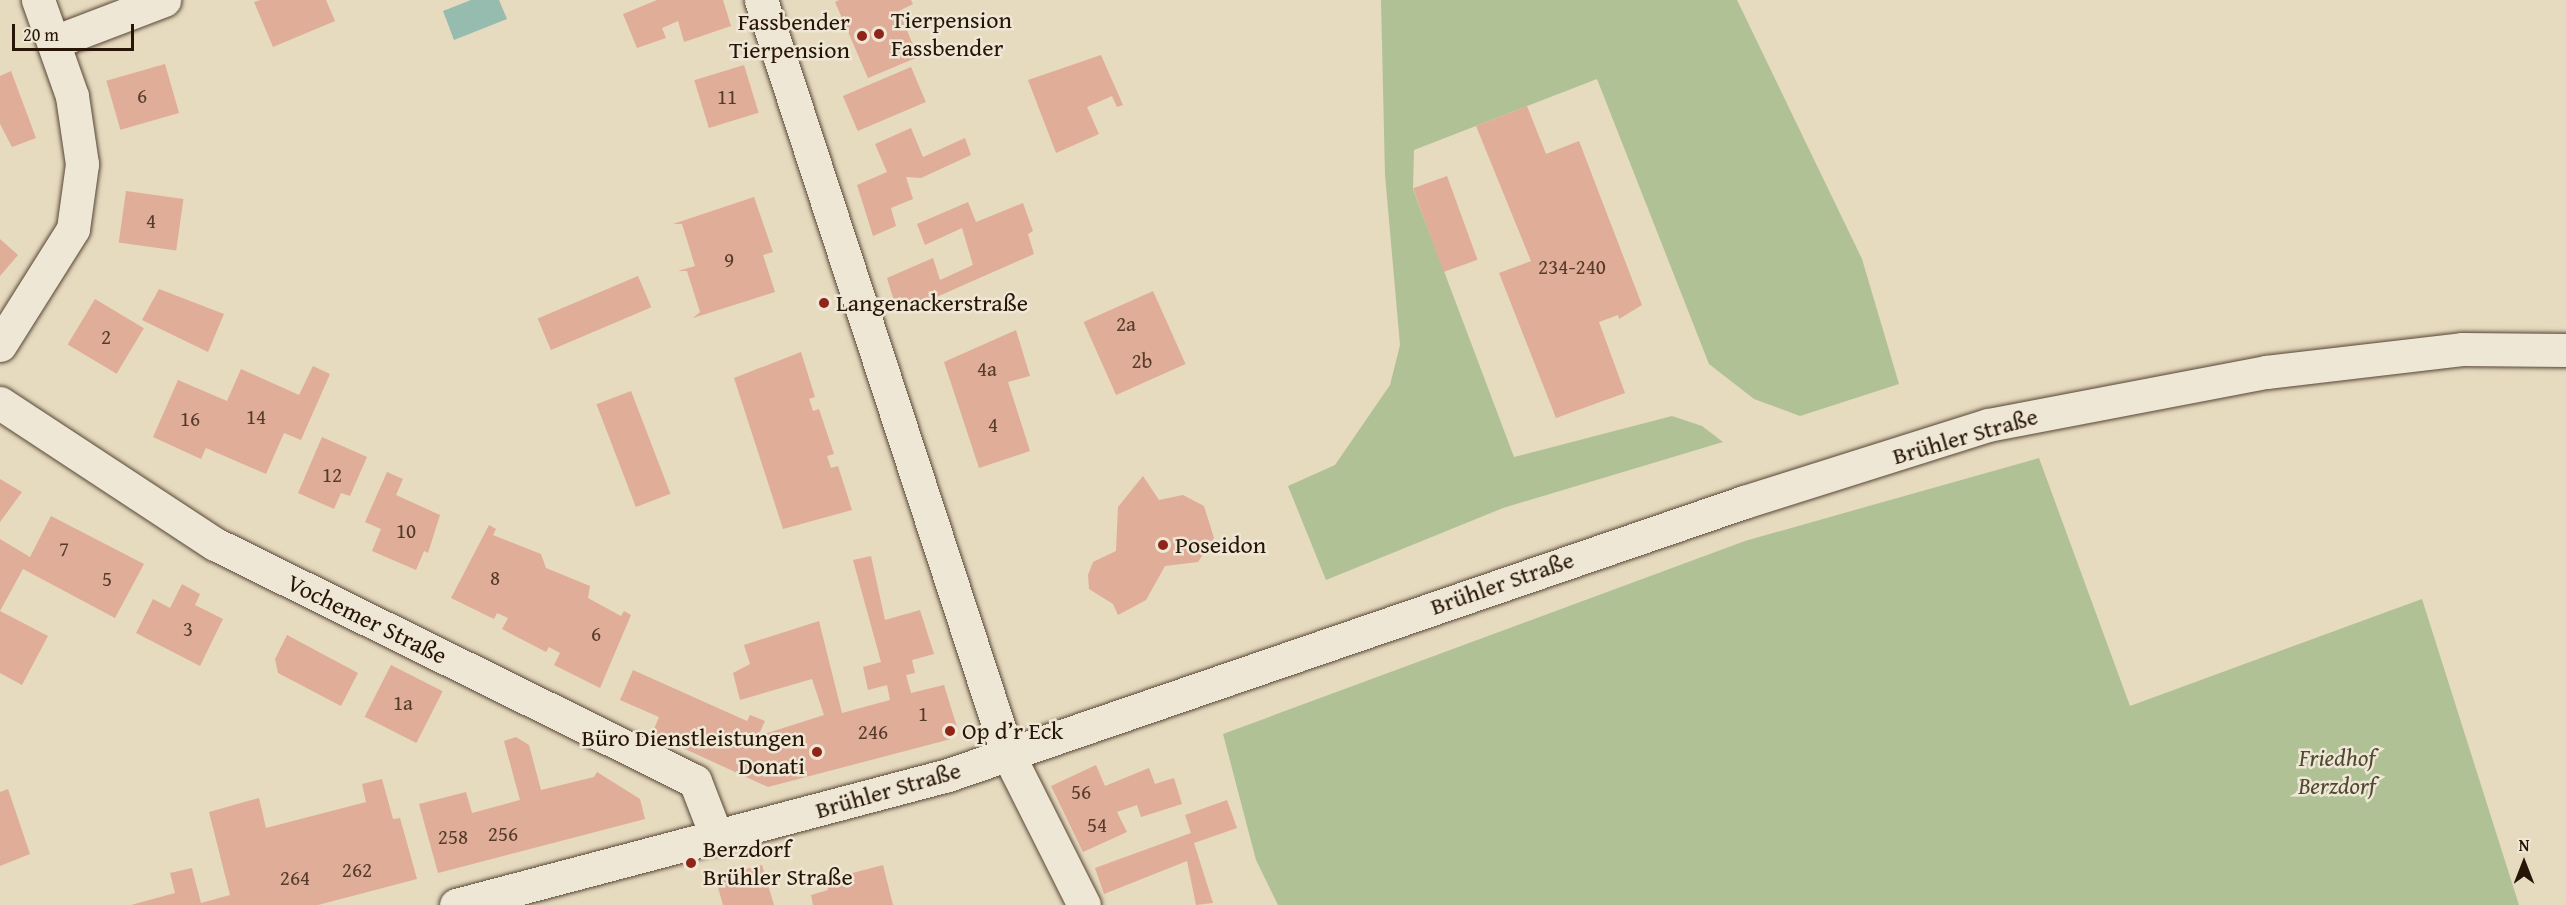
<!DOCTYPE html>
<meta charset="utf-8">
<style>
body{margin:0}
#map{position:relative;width:2566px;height:905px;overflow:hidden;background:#e6dabf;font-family:"Gentium Book Plus",serif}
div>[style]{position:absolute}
.green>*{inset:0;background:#b0c196}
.water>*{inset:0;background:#96bbaf}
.building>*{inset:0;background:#e0ad98;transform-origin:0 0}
.roads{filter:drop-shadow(0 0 2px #574634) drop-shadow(0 0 2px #574634)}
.street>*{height:33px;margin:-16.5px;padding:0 16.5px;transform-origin:16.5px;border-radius:16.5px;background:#efe7d5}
.secondary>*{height:33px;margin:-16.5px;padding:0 16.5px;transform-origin:16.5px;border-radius:16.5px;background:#efe7d5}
.dots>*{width:16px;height:16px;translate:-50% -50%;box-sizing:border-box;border:3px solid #efe7d5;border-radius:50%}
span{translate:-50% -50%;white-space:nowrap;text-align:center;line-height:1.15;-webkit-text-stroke:5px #efe7d5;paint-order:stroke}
.number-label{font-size:21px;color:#553b2a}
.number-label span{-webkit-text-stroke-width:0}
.poi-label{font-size:24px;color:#271506}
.left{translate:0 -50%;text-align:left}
.right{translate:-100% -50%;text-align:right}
.street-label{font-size:24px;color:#271506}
.park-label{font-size:24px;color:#504931;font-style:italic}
.north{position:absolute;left:2494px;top:833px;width:60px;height:60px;-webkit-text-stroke:4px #efe7d5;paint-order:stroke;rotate:0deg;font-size:16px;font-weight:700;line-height:24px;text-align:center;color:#271506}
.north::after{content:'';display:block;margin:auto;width:21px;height:27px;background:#271506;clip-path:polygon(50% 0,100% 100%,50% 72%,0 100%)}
.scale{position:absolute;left:12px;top:24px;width:122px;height:27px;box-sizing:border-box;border:3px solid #271506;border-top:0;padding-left:8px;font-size:18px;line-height:21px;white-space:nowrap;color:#271506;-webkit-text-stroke:4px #efe7d5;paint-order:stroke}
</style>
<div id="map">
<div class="green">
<div style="clip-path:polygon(1381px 0,1737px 0,1862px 259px,1899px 384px,1800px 416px,1754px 399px,1709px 364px,1597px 79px,1414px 150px,1413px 189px,1514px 457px,1672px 416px,1702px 426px,1723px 442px,1503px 508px,1326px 580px,1288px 486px,1335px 465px,1390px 385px,1400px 345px,1385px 175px)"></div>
<div style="clip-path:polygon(2039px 458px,2130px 706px,2422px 599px,2519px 905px,1278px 905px,1256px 860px,1223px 734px,1745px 541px)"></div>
</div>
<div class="water">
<div style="clip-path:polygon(471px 0,499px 0,507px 19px,454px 40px,443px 11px)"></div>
</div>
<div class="building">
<div style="clip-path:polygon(260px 0,326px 0,335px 21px,273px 47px,254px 2px)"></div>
<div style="clip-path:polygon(657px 0,723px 0,731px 26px,684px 42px,678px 21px,662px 28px,666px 38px,637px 48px,623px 14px)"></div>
<div style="clip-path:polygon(839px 0,911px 0,913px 4px,899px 11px,918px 57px,868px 78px,835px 2px)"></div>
<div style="clip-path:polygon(1101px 55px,1123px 105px,1117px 107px,1112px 96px,1087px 107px,1099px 134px,1056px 153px,1028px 80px)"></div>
<div style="left:165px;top:64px;width:51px;height:61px;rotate:74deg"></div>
<div style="left:744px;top:65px;width:50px;height:52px;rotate:73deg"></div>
<div style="left:911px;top:67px;width:38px;height:74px;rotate:67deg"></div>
<div style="clip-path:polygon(11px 71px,36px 138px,12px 147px,0 124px,0 76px)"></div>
<div style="clip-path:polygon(1527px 106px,1546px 154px,1579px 141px,1642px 305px,1619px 319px,1618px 315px,1599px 322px,1625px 393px,1556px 418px,1499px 273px,1531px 261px,1476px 126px)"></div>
<div style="clip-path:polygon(911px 128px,923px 157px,965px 138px,971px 155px,921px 178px,906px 177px,913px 199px,891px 208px,896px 226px,873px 236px,857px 185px,887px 172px,875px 144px)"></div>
<div style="left:1447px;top:176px;width:89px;height:36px;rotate:70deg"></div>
<div style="left:126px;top:191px;width:58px;height:52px;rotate:8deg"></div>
<div style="clip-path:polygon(754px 197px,773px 252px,763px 255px,775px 292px,693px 318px,700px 312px,687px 271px,678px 271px,695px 266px,682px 224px,673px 224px)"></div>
<div style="clip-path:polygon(968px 202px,976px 222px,1023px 203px,1033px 231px,1028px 234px,1034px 254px,898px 314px,887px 278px,933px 258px,940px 280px,973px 265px,962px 228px,925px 245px,917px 224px)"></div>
<div style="clip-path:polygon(0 239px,18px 255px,0 276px)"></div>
<div style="left:638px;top:276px;width:34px;height:109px;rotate:67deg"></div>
<div style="clip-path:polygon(159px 289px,224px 314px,208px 352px,142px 320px)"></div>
<div style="left:1153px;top:291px;width:80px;height:76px;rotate:66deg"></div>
<div style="left:95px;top:299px;width:57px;height:53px;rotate:31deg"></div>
<div style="clip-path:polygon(1016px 330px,1030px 376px,1008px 382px,1030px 451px,979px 468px,944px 362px)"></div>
<div style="clip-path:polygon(801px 352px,815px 397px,809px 399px,813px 411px,819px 409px,834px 454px,827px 456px,831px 468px,838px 466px,852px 510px,783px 529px,734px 378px)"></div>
<div style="clip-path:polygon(313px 366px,330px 374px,301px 440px,284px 433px,266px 474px,206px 448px,201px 459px,153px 437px,178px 380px,227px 401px,241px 369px,299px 395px)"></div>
<div style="left:631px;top:391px;width:110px;height:37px;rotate:69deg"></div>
<div style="clip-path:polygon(322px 437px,367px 457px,350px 496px,341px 493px,334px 509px,298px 493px)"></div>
<div style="clip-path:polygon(387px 472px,403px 479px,396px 495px,440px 515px,428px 553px,424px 551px,416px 570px,372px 551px,381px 529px,365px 522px)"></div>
<div style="clip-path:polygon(1143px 476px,1159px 500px,1183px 495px,1204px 506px,1214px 538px,1198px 562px,1165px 566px,1146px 600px,1118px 615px,1113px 604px,1089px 589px,1088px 575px,1093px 562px,1116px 551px,1118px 507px)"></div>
<div style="clip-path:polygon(0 479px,22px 492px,0 522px)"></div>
<div style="clip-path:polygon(51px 516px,144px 564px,115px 618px,23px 569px,0 611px,48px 636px,22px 685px,0 673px,0 539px,30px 557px)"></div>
<div style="clip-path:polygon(489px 525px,496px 529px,493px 535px,541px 554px,546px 568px,590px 586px,588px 598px,621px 616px,624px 611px,631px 615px,600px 688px,554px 665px,560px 653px,549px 647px,546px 652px,502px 629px,508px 618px,497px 613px,494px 619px,451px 598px)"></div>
<div style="clip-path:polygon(871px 556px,885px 620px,920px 610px,934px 654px,912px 660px,915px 673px,906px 675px,911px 693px,944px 685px,957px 727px,951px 739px,768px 787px,652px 734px,659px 717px,620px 700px,633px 670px,747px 721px,750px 715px,765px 721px,758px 736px,824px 715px,812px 679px,740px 700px,733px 673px,750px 664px,744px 645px,819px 621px,842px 713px,890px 700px,887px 685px,868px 690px,863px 667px,881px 662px,853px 560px)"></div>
<div style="clip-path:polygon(182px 584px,200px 594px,195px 605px,223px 619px,200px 666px,136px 633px,153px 599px,170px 608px)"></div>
<div style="clip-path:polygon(287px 635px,358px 673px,341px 706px,278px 673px,275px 659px)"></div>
<div style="left:391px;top:665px;width:58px;height:58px;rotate:27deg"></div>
<div style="clip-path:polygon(516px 737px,529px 745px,541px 790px,594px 777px,597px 772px,640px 799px,645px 819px,438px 873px,419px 804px,466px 792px,472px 813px,520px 800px,504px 741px)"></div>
<div style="clip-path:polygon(1096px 765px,1105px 786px,1149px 768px,1155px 784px,1174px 778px,1182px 804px,1141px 817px,1137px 805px,1117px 812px,1127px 832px,1083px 852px,1051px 786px)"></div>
<div style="clip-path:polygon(382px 779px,393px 819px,400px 818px,417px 879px,318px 905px,131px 905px,175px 893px,170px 873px,192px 868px,201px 903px,230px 895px,209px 812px,259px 798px,266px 828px,366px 802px,362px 784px)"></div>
<div style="clip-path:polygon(8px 789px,30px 854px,0 866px,0 792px)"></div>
<div style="clip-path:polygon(1227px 800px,1237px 828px,1194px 843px,1213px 903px,1196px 905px,1187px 861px,1104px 894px,1095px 868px,1191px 833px,1185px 815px)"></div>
<div style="clip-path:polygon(762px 865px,774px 905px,723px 905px,715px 877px)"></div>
<div style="clip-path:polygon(883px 865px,893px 905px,813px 905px,811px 895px,828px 890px,826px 880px)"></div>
</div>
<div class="roads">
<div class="street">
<div style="left:54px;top:42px;width:118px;rotate:-20.9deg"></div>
<div style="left:0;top:345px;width:137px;rotate:-57.8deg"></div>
<div style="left:73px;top:229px;width:66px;rotate:-82.1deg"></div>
<div style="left:82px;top:164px;width:69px;rotate:-98.4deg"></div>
<div style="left:72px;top:96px;width:102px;rotate:-109.5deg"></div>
<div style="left:0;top:403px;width:257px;rotate:33.3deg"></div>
<div style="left:215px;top:544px;width:535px;rotate:26.28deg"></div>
<div style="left:695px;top:781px;width:61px;rotate:68.9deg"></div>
<div style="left:1007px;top:752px;width:171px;rotate:63.3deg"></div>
</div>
<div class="secondary">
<div style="left:761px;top:0;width:791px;rotate:71.89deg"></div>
<div style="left:456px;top:905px;width:509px;rotate:-14.8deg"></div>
<div style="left:948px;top:775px;width:842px;rotate:-18.93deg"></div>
<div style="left:1744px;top:502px;width:256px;rotate:-17.5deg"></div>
<div style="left:1988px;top:425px;width:283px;rotate:-10.8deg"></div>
<div style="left:2266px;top:372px;width:197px;rotate:-6.7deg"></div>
<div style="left:2462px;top:349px;width:104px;rotate:0.6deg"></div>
</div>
</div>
<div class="dots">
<div style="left:879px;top:34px;background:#8f2418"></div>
<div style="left:862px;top:36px;background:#8f2418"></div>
<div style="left:824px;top:303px;background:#8f2418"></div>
<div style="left:1163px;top:545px;background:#8f2418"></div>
<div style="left:950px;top:731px;background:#8f2418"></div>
<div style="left:817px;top:752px;background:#8f2418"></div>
<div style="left:691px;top:863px;background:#8f2418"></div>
</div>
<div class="number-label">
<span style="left:142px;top:96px">6</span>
<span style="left:727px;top:97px">11</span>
<span style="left:151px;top:221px">4</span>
<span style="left:729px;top:260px">9</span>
<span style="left:1572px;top:267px">234-240</span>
<span style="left:1126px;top:324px">2a</span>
<span style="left:106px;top:337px">2</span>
<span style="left:1142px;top:361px">2b</span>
<span style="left:987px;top:369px">4a</span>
<span style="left:256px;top:417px">14</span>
<span style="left:190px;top:419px">16</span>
<span style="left:993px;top:425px">4</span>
<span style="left:332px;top:475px">12</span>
<span style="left:406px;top:531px">10</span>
<span style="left:64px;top:549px">7</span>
<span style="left:495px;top:578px">8</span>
<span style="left:107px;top:579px">5</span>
<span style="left:188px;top:629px">3</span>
<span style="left:596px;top:634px">6</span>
<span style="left:403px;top:703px">1a</span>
<span style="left:923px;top:714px">1</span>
<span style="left:873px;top:732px">246</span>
<span style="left:1081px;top:792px">56</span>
<span style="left:1097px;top:825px">54</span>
<span style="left:503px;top:834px">256</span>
<span style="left:453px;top:837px">258</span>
<span style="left:357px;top:870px">262</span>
<span style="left:295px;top:878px">264</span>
</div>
<div class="poi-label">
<span class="left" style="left:891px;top:34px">Tierpension<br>Fassbender</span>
<span class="right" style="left:850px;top:36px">Fassbender<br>Tierpension</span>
<span class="left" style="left:836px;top:303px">Langenackerstraße</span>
<span class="left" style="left:1175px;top:545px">Poseidon</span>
<span class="left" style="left:962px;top:731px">Op d’r Eck</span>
<span class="right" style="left:805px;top:752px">Büro Dienstleistungen<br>Donati</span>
<span class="left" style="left:703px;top:863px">Berzdorf<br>Brühler Straße</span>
</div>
<div class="street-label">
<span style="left:1965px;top:436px;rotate:-16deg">Brühler Straße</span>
<span style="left:1502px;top:583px;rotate:-19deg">Brühler Straße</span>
<span style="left:367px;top:619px;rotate:26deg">Vochemer Straße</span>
<span style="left:888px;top:790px;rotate:-16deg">Brühler Straße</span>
</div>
<div class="park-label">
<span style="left:2337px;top:772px">Friedhof<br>Berzdorf</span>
</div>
<div class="north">N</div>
<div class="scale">20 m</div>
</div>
